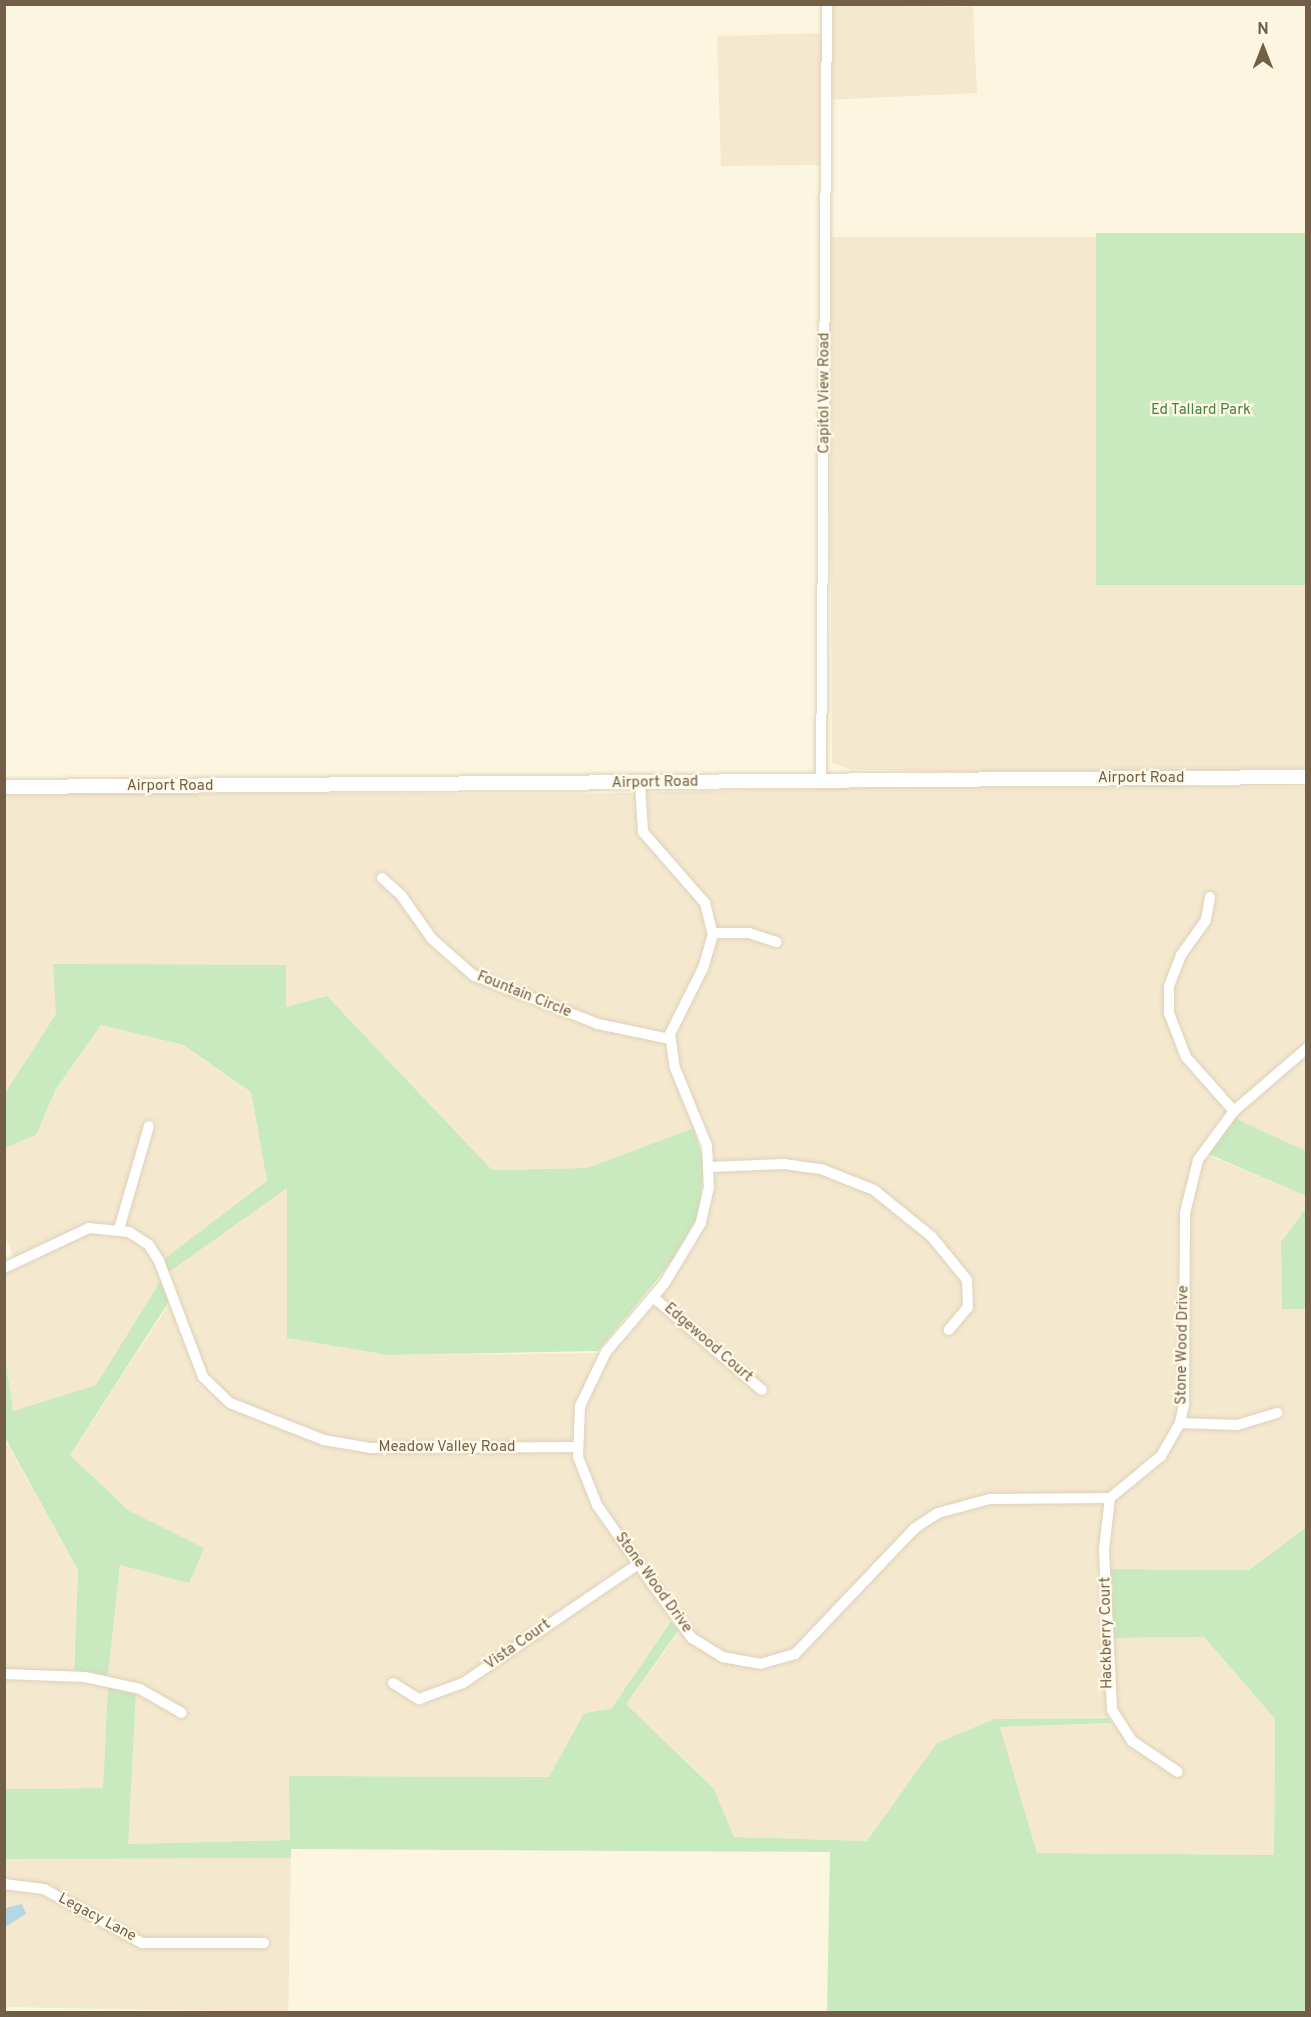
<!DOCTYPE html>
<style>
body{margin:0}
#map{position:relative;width:1311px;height:2017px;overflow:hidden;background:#fcf6e0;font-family:Overpass,sans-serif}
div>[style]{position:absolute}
.residential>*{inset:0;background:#f4e9cf;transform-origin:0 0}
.green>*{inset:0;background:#c9e9bf;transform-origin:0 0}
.water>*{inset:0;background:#b5d6e5}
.roads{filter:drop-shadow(0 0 2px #ddd1ba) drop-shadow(0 0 2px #ddd1ba)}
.minor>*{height:10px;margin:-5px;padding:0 5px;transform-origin:5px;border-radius:5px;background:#fff}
.tertiary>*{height:14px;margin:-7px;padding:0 7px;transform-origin:7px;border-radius:7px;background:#fff}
span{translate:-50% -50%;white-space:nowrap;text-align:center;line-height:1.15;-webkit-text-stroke:4.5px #fffae7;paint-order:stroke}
.street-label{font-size:15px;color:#735f48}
.park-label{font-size:15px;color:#497f42}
.frame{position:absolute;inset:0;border:6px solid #735f48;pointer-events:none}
.north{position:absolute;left:1233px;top:18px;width:60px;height:60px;-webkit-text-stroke:4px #fffae7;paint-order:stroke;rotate:0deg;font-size:16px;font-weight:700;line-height:24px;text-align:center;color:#735f48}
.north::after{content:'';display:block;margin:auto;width:21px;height:27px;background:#735f48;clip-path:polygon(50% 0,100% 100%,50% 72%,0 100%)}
</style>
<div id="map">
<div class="residential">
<div style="clip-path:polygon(827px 5px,973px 7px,977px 93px,827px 100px,826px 165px,721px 166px,717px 36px,827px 33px)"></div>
<div style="clip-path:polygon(829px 237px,1096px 237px,1097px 584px,1306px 585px,1306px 769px,983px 773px,849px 769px,832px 763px)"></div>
<div style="clip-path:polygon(1021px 784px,1306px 787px,1306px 1151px,1224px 1114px,1198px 1151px,1306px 1196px,1306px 1208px,1281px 1242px,1282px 1309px,1306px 1309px,1306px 1527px,1249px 1570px,1098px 1569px,1101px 1638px,1204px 1637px,1275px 1719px,1274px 1855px,1037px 1853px,1000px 1727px,1121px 1723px,1118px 1717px,994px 1719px,937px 1743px,867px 1841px,734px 1837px,714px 1789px,626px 1704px,684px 1625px,676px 1613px,611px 1709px,584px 1713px,549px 1777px,290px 1776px,290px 1840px,127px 1844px,137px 1683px,108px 1676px,120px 1565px,188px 1582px,130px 1512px,70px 1455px,177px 1292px,169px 1272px,287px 1187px,389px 1355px,608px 1353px,694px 1247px,704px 1226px,713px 1154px,704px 1125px,587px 1168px,492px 1170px,327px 996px,286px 1007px,285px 965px,56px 1014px,5px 1095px,5px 793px,579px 794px)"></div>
<div style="clip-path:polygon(101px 1025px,182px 1045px,251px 1092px,267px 1181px,157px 1265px,162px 1278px,96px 1385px,13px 1411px,4px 1349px,4px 1272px,17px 1266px,5px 1236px,5px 1148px,36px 1135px,56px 1089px)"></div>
<div style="clip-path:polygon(4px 1438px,78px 1570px,73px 1679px,108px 1685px,103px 1788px,5px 1789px)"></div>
<div style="left:291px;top:1858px;width:154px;height:287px;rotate:91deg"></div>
</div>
<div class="green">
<div style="left:1306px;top:233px;width:352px;height:210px;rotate:90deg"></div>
<div style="clip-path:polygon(53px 964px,286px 965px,286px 1007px,327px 996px,492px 1170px,587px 1168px,694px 1128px,704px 1164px,699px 1213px,677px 1255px,598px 1351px,389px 1355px,287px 1338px,287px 1188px,169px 1272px,164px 1259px,267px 1181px,251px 1092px,183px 1045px,101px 1025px,56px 1089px,36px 1135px,5px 1148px,4px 1095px,56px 1014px)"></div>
<div style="clip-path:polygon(1232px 1117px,1306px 1151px,1306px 1196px,1206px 1153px)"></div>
<div style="clip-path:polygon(1306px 1208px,1306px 1309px,1282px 1309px,1281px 1242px)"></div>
<div style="clip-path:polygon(162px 1278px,170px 1300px,70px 1455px,129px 1511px,204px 1548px,189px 1583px,120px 1565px,108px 1676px,74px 1670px,78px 1570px,5px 1438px,4px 1349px,13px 1411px,96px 1385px)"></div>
<div style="clip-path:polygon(1306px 1527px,1306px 2012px,827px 2012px,830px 1852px,291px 1849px,291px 1858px,5px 1859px,4px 1789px,103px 1788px,108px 1685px,136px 1693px,128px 1844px,290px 1840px,289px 1776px,549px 1777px,584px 1713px,611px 1709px,671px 1621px,679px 1630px,626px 1704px,714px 1789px,734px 1837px,867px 1841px,937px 1743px,994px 1719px,1109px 1718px,1112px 1723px,1000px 1727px,1037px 1853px,1274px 1855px,1275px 1719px,1204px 1637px,1110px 1638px,1108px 1569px,1249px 1570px)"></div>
</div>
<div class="water">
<div style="clip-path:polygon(22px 1904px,26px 1914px,5px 1927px,5px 1908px)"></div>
</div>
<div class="roads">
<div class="minor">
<div style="left:821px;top:781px;width:777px;rotate:-89.56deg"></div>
<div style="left:640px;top:784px;width:48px;rotate:86.4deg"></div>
<div style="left:643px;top:832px;width:94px;rotate:48.9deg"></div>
<div style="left:705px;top:903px;width:32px;rotate:76deg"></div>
<div style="left:713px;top:934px;width:35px;rotate:106deg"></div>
<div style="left:703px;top:968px;width:74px;rotate:116.6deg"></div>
<div style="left:670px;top:1034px;width:34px;rotate:82deg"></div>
<div style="left:675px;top:1068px;width:84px;rotate:67.7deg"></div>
<div style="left:707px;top:1146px;width:41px;rotate:87.2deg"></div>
<div style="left:709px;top:1187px;width:37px;rotate:103deg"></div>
<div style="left:701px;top:1223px;width:71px;rotate:121.2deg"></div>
<div style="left:664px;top:1284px;width:89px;rotate:130.5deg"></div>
<div style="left:606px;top:1352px;width:60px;rotate:115.7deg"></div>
<div style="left:580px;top:1406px;width:51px;rotate:92.2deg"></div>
<div style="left:578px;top:1457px;width:52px;rotate:68.4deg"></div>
<div style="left:597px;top:1505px;width:98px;rotate:55deg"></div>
<div style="left:653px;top:1585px;width:66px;rotate:53.7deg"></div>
<div style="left:692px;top:1638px;width:36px;rotate:32deg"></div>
<div style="left:722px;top:1657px;width:39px;rotate:10deg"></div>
<div style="left:760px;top:1664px;width:36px;rotate:-16deg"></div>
<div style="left:795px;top:1654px;width:174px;rotate:-46.4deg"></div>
<div style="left:915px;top:1528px;width:27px;rotate:-33deg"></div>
<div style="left:938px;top:1513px;width:54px;rotate:-15.1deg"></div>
<div style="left:990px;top:1499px;width:120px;rotate:-0.5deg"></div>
<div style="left:1110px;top:1498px;width:66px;rotate:-39.5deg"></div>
<div style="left:1161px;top:1456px;width:38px;rotate:-60deg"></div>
<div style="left:1180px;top:1423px;width:19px;rotate:-78deg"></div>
<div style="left:1184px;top:1404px;width:191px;rotate:-89.7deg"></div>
<div style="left:1185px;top:1213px;width:55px;rotate:-76.2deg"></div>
<div style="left:1198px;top:1160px;width:61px;rotate:-53.7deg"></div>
<div style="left:1234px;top:1111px;width:95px;rotate:-40.7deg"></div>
<div style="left:382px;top:878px;width:25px;rotate:42deg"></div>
<div style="left:401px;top:895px;width:54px;rotate:54.8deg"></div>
<div style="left:432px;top:939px;width:55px;rotate:41.3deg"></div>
<div style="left:473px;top:975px;width:134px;rotate:21.4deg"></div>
<div style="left:598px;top:1024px;width:74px;rotate:11.8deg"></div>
<div style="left:1210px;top:897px;width:23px;rotate:100deg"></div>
<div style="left:1206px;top:920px;width:43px;rotate:125.5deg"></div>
<div style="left:1181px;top:955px;width:34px;rotate:111deg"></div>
<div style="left:1169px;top:987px;width:26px;rotate:90deg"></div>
<div style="left:1169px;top:1013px;width:47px;rotate:68.9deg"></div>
<div style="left:1186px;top:1057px;width:72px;rotate:48.4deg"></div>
<div style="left:713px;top:933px;width:36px"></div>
<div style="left:749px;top:933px;width:29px;rotate:18deg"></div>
<div style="left:709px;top:1167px;width:75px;rotate:-2.3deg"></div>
<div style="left:784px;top:1164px;width:37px;rotate:8deg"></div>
<div style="left:821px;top:1169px;width:57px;rotate:21.6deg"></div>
<div style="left:874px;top:1190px;width:75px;rotate:39deg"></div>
<div style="left:932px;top:1237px;width:55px;rotate:50.9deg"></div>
<div style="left:967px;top:1280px;width:27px;rotate:88deg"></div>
<div style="left:968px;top:1307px;width:30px;rotate:130deg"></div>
<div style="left:119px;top:1229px;width:107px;rotate:-73.8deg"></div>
<div style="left:4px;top:1268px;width:94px;rotate:-25.2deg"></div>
<div style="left:89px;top:1228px;width:40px;rotate:5.7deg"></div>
<div style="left:129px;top:1232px;width:24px;rotate:33deg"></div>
<div style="left:149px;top:1245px;width:19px;rotate:58deg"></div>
<div style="left:159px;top:1261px;width:124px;rotate:69.2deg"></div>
<div style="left:203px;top:1377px;width:37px;rotate:44deg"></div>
<div style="left:230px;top:1403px;width:101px;rotate:21.5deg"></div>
<div style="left:324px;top:1440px;width:48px;rotate:9.7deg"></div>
<div style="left:371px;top:1448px;width:207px;rotate:-0.3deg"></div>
<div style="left:653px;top:1297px;width:143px;rotate:40.5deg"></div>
<div style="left:1180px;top:1423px;width:57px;rotate:2deg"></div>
<div style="left:1237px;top:1425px;width:42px;rotate:-16.7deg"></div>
<div style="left:1110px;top:1498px;width:52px;rotate:96.6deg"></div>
<div style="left:1104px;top:1550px;width:160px;rotate:87.1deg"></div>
<div style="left:1112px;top:1710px;width:37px;rotate:57deg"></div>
<div style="left:1132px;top:1741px;width:55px;rotate:34deg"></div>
<div style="left:4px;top:1674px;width:81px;rotate:2.1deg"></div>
<div style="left:85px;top:1677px;width:56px;rotate:12.3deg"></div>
<div style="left:140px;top:1689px;width:48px;rotate:29.7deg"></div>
<div style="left:393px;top:1683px;width:31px;rotate:32deg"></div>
<div style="left:419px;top:1699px;width:47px;rotate:-20deg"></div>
<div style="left:463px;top:1683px;width:212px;rotate:-34.2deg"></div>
<div style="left:4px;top:1884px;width:40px;rotate:7.1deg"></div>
<div style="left:44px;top:1889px;width:112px;rotate:28.9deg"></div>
<div style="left:142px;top:1943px;width:122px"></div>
</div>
<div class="tertiary">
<div style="left:4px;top:787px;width:1302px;rotate:-0.44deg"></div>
</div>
</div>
<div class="street-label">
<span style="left:825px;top:393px;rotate:-90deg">Capitol View Road</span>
<span style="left:1141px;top:779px">Airport Road</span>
<span style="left:655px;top:783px;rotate:-1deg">Airport Road</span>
<span style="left:170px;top:787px">Airport Road</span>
<span style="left:524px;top:995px;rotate:22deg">Fountain Circle</span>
<span style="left:708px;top:1343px;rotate:41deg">Edgewood Court</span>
<span style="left:1183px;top:1345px;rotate:-89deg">Stone Wood Drive</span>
<span style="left:447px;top:1448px">Meadow Valley Road</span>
<span style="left:653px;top:1583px;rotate:54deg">Stone Wood Drive</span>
<span style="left:1107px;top:1633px;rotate:-91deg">Hackberry Court</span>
<span style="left:518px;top:1645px;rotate:-35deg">Vista Court</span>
<span style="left:97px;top:1918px;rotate:28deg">Legacy Lane</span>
</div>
<div class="park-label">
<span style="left:1201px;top:411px">Ed Tallard Park</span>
</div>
<div class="frame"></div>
<div class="north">N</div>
</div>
